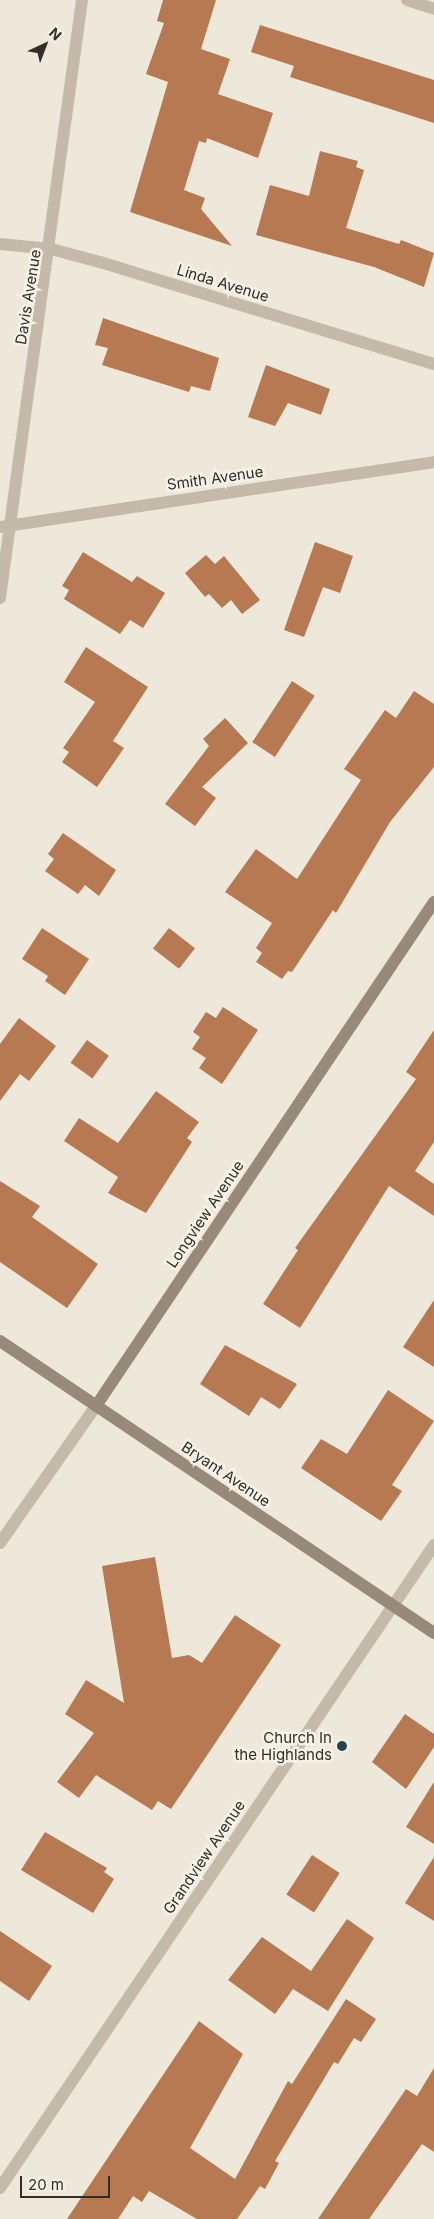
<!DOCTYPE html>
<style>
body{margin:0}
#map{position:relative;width:434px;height:2219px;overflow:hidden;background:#eee8db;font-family:Inter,sans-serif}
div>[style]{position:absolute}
.building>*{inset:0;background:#b77951;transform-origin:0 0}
.street>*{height:12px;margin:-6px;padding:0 6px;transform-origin:6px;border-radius:6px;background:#c5baa9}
.secondary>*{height:12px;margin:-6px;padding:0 6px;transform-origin:6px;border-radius:6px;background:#988a7a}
.dots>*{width:14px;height:14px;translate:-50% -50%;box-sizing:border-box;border:2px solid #f6f2e7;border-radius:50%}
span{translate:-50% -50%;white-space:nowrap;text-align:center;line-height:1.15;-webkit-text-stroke:5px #f6f2e7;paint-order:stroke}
.street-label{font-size:15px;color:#332d28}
.poi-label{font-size:15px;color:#332d28}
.right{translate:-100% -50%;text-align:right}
.north{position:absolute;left:20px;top:20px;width:50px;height:50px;-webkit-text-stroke:4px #f6f2e7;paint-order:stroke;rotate:43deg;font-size:14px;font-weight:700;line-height:20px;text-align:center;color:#332d28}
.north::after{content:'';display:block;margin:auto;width:18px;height:22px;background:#332d28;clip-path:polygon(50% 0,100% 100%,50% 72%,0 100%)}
.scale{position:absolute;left:20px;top:2176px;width:90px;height:22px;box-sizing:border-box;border:2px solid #332d28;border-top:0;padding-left:6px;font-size:15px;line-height:18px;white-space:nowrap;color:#332d28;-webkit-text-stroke:4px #f6f2e7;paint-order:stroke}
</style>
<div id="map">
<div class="building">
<div style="clip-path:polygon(163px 0,216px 0,201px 49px,230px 59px,218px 94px,273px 113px,258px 158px,207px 138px,206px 143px,199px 141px,184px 190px,205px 198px,201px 209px,232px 246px,130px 212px,168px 82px,146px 74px,164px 23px,157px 21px)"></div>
<div style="clip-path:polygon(260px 25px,434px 80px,434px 123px,290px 77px,294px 66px,251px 52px)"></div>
<div style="clip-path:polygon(320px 151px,358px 161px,356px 167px,364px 170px,346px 228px,399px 244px,401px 240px,434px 253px,424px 287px,374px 267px,256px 235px,270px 185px,309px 196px)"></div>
<div style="clip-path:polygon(103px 318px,219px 358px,210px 391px,191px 386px,189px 392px,102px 365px,108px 348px,95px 345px)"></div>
<div style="clip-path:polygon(266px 365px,330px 389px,321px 415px,288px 403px,275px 426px,248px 417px)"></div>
<div style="clip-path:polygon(315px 542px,353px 556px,340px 593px,323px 587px,304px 637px,284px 630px)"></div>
<div style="clip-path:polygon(83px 552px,132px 582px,137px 576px,165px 593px,143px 628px,130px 620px,120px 634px,64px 599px,69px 590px,62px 586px)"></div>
<div style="clip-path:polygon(206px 555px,215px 564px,224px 556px,260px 600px,242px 614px,231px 600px,222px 608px,209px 594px,205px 597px,185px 573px)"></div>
<div style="clip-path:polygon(86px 647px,148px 687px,113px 741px,124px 748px,97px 787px,62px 762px,69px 752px,63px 748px,95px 702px,64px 682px)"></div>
<div style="left:292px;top:681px;width:27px;height:73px;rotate:33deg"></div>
<div style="clip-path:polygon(414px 691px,434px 704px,434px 767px,390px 822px,336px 913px,333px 910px,292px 972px,288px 971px,282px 979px,256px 962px,262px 953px,256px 948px,272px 923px,225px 892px,256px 849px,297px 879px,361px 780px,344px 769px,385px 710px,396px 718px)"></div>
<div style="clip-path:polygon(225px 718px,248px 743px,202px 787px,216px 798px,195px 826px,165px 804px,209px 746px,203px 739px)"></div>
<div style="clip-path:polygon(63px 833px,116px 870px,99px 896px,85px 885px,78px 894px,45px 871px,54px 859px,48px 854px)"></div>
<div style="clip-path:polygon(42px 928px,89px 959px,65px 995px,45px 981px,48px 976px,22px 959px)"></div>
<div style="left:169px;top:928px;width:33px;height:26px;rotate:38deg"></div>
<div style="clip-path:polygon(223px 1007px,258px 1030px,222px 1084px,199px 1068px,206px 1058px,192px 1049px,200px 1037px,193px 1032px,206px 1012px,216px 1018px)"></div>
<div style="clip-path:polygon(19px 1018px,56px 1046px,29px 1081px,20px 1074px,0 1101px,0 1044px)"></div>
<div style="clip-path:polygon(434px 1030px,434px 1142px,415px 1171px,434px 1184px,434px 1216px,389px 1186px,300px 1328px,263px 1304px,298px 1250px,295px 1248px,416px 1079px,406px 1072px)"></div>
<div style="left:87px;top:1040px;width:27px;height:28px;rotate:36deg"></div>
<div style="clip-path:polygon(156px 1091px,199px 1122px,187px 1138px,192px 1142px,146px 1213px,108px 1193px,118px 1177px,64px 1141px,79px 1118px,118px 1143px)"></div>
<div style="clip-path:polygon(0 1181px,40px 1206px,32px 1217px,98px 1264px,67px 1308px,0 1262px)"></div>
<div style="clip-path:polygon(434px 1300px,434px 1367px,403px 1347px)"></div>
<div style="clip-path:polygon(225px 1345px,297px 1384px,280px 1409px,261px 1397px,249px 1416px,200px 1384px)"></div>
<div style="clip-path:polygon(388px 1390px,434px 1421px,392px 1485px,402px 1491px,381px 1521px,301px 1468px,321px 1439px,347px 1454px)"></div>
<div style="clip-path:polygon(155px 1557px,172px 1658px,189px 1655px,202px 1663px,235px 1615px,281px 1645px,171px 1809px,158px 1801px,152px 1810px,96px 1775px,79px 1798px,57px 1782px,94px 1733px,65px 1714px,86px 1680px,124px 1703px,102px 1566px)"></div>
<div style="clip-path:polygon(405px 1714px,434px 1734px,434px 1747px,406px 1789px,372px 1762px)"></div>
<div style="clip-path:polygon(434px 1782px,434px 1844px,406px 1827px)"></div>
<div style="clip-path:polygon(45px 1832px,107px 1868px,104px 1872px,114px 1879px,93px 1913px,21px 1870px)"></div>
<div style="left:312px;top:1855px;width:33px;height:47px;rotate:33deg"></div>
<div style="clip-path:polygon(434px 1857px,434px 1921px,405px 1903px)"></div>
<div style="clip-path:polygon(347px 1919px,374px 1938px,328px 2011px,293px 1989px,275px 2014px,228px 1980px,262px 1937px,311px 1971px)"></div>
<div style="clip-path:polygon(0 1931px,52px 1966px,29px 2001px,0 1981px)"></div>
<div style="clip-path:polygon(346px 1999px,376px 2019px,361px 2042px,354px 2038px,338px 2064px,334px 2062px,275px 2161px,279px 2163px,265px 2189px,260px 2186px,237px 2219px,197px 2219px,149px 2191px,142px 2202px,133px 2196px,118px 2219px,67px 2219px,199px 2021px,243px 2054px,190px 2148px,235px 2179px,288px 2081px,292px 2084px)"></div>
<div style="clip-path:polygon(434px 2068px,434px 2152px,422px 2144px,369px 2219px,318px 2219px,406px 2089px,417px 2096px)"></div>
</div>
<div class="street">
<div style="left:407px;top:0;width:28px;rotate:18deg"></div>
<div style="left:0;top:244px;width:51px;rotate:5.6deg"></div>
<div style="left:51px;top:249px;width:51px;rotate:14.9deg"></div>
<div style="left:100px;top:262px;width:349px;rotate:17deg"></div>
<div style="left:0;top:527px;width:439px;rotate:-8.5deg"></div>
<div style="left:0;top:598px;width:604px;rotate:-82.19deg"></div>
<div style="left:0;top:1543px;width:167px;rotate:-55deg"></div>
<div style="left:0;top:2188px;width:776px;rotate:-55.98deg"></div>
</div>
<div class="secondary">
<div style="left:0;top:1341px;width:523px;rotate:33.93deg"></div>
<div style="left:96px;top:1406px;width:607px;rotate:-56.15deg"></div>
</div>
<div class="dots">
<div style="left:342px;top:1746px;background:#22454f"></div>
</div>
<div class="street-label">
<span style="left:223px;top:283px;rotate:17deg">Linda Avenue</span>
<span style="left:28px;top:297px;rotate:-81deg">Davis Avenue</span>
<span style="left:215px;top:478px;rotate:-8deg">Smith Avenue</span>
<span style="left:205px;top:1214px;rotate:-56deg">Longview Avenue</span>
<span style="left:226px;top:1474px;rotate:34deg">Bryant Avenue</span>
<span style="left:204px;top:1857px;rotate:-56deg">Grandview Avenue</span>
</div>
<div class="poi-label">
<span class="right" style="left:332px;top:1746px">Church In<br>the Highlands</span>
</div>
<div class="north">N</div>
<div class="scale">20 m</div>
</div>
